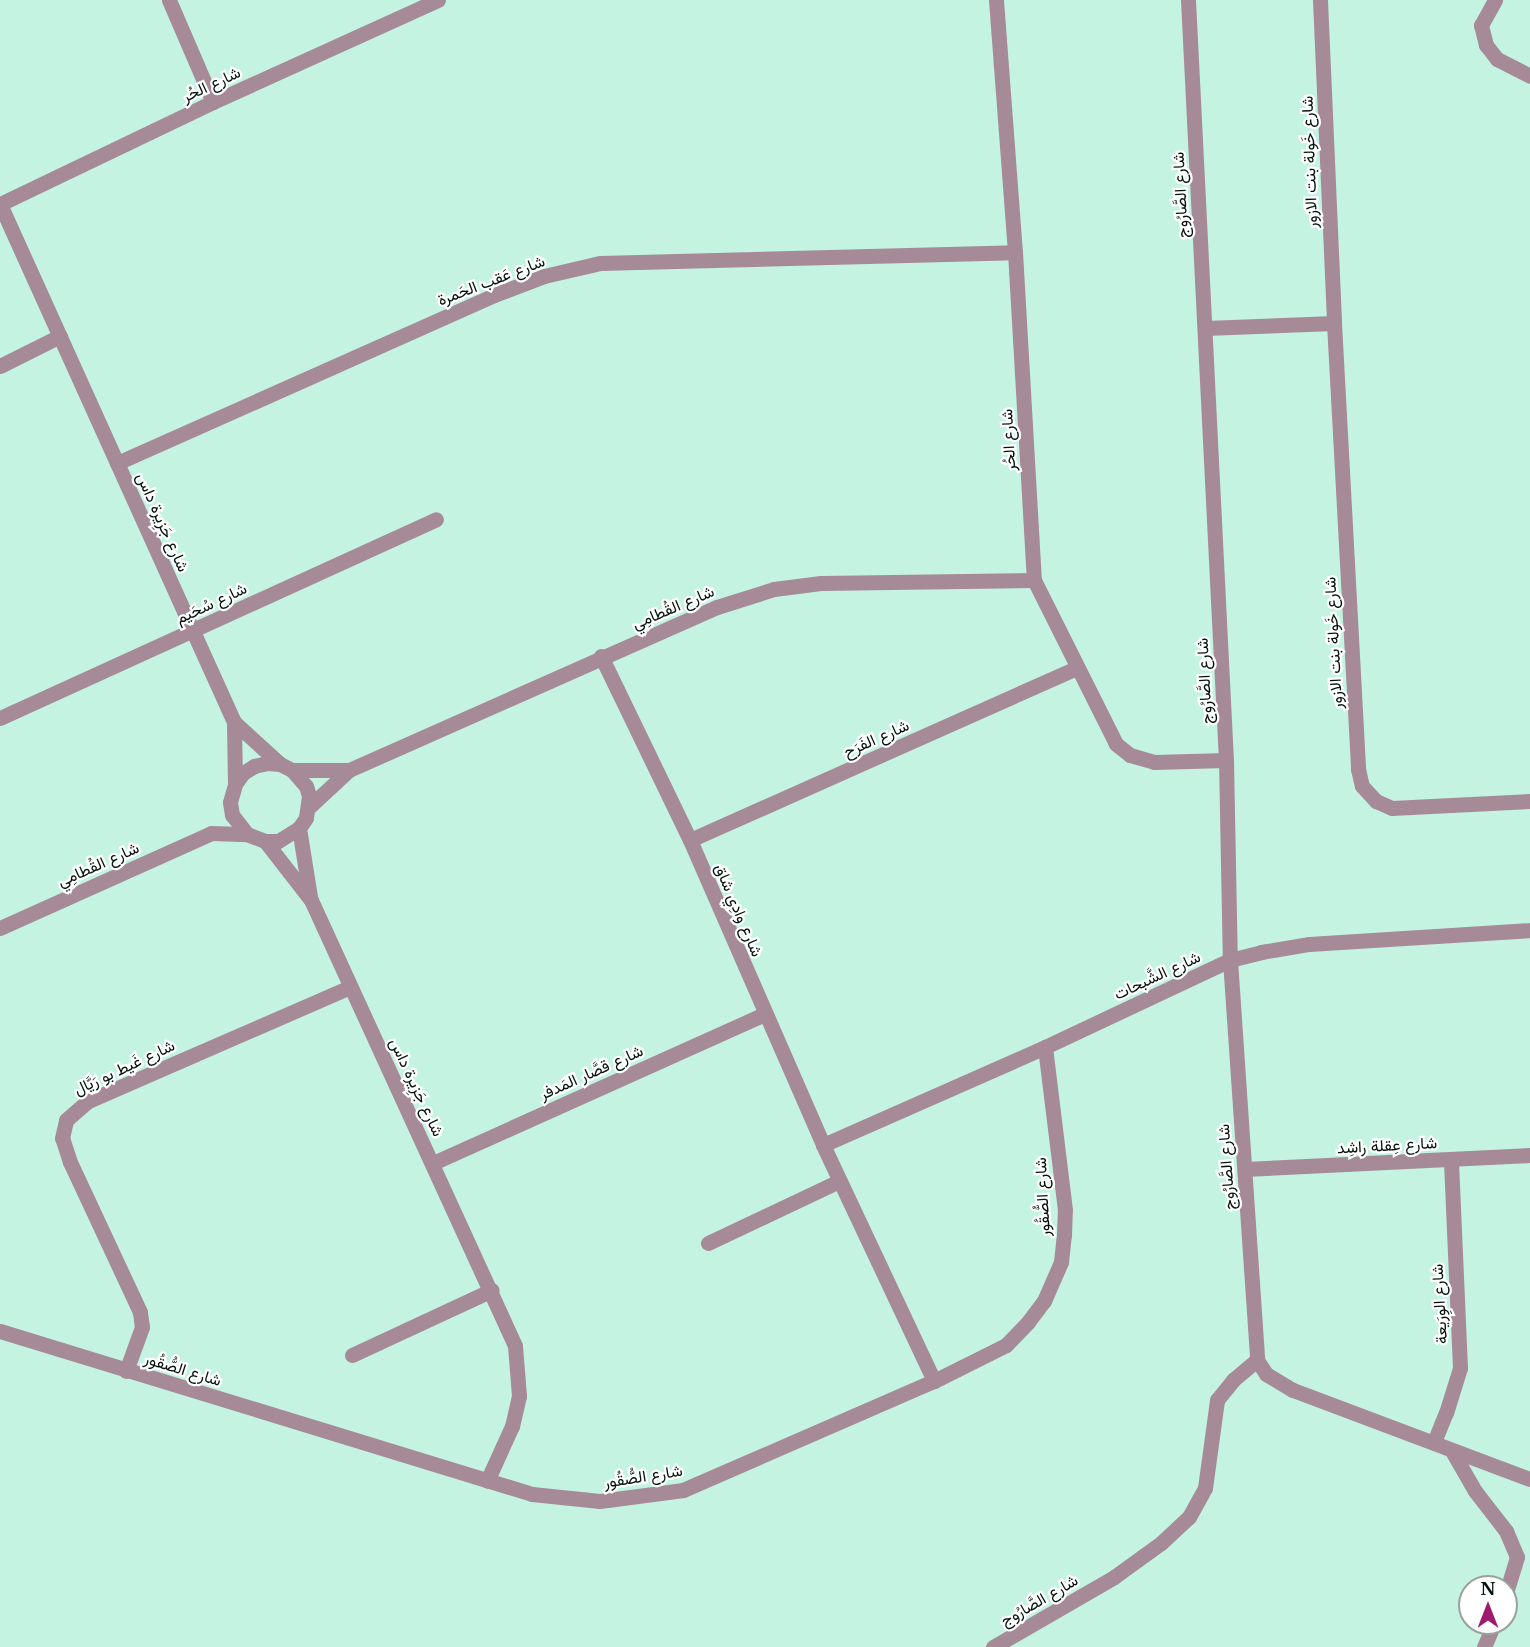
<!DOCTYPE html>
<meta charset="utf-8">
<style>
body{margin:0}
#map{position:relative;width:1530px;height:1647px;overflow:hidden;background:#c4f4e1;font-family:"Libre Baskerville",Vazirmatn,serif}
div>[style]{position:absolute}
.minor>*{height:15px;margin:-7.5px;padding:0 7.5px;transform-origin:7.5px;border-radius:7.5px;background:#a78a98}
span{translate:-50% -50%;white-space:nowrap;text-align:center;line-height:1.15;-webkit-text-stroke:4.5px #fff;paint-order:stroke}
.street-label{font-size:16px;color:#02110b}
.north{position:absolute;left:1458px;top:1575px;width:60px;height:60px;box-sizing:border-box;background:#fff;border:2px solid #9aa09d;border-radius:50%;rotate:0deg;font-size:16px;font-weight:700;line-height:24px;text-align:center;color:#02110b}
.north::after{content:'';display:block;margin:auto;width:21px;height:27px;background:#9d1a6c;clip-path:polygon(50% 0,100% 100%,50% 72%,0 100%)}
</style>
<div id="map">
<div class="minor">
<div style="left:169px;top:0;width:111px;rotate:66.7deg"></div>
<div style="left:996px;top:0;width:253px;rotate:85.7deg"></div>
<div style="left:1015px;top:252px;width:329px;rotate:86.7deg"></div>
<div style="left:1034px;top:580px;width:183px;rotate:63.4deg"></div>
<div style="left:1116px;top:744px;width:18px;rotate:38deg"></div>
<div style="left:1130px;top:755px;width:25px;rotate:16deg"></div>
<div style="left:1154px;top:762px;width:72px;rotate:-1.6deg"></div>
<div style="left:1188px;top:0;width:761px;rotate:87.14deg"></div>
<div style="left:1226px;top:760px;width:200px;rotate:88.9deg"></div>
<div style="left:1230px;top:960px;width:401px;rotate:86.1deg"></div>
<div style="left:1257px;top:1360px;width:17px;rotate:57deg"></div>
<div style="left:1266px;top:1374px;width:31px;rotate:31deg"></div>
<div style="left:1293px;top:1390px;width:253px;rotate:20.6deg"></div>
<div style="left:1320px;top:0;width:323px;rotate:87.5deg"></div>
<div style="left:1334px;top:323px;width:447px;rotate:86.9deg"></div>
<div style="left:1358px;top:769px;width:17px;rotate:77deg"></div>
<div style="left:1362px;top:786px;width:21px;rotate:47deg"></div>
<div style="left:1376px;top:801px;width:17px;rotate:24deg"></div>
<div style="left:1392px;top:808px;width:138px;rotate:-2.9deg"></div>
<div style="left:1495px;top:0;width:29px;rotate:119deg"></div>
<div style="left:1481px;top:25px;width:21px;rotate:76deg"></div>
<div style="left:1486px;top:45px;width:18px;rotate:52deg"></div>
<div style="left:1497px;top:59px;width:37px;rotate:27deg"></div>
<div style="left:0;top:204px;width:568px;rotate:65.69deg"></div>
<div style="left:234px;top:722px;width:62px;rotate:42.4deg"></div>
<div style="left:0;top:204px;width:236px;rotate:-25.6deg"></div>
<div style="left:213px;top:102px;width:247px;rotate:-24.4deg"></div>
<div style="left:1205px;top:328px;width:129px;rotate:-2.2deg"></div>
<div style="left:0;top:366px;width:67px;rotate:-26.6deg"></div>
<div style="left:117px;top:463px;width:413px;rotate:-24deg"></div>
<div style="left:494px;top:295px;width:53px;rotate:-20.8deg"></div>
<div style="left:544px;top:276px;width:57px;rotate:-13.1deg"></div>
<div style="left:600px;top:263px;width:415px;rotate:-1.5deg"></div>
<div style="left:601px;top:656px;width:204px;rotate:64.2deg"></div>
<div style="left:690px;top:840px;width:333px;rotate:66.4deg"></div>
<div style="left:823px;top:1145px;width:261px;rotate:64.8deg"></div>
<div style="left:0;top:718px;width:479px;rotate:-24.5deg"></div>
<div style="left:234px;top:722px;width:62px;rotate:89.1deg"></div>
<div style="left:292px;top:770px;width:21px;rotate:49deg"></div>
<div style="left:306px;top:786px;width:10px;rotate:73deg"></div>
<div style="left:309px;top:796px;width:22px;rotate:98deg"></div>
<div style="left:306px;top:818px;width:12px;rotate:125deg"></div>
<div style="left:299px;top:828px;width:25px;rotate:148deg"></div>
<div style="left:278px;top:841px;width:13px;rotate:180deg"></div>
<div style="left:265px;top:841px;width:19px;rotate:-159deg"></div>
<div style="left:247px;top:834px;width:24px;rotate:-128deg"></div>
<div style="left:232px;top:815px;width:13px;rotate:-99deg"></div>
<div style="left:230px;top:802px;width:19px;rotate:-74deg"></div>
<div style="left:235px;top:784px;width:14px;rotate:-54deg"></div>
<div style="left:243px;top:773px;width:13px;rotate:-32deg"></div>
<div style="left:254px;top:766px;width:13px;rotate:-13deg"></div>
<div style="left:267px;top:763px;width:13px;rotate:4deg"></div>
<div style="left:280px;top:764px;width:13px;rotate:27deg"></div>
<div style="left:292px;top:770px;width:57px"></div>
<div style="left:309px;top:807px;width:54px;rotate:-42.8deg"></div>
<div style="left:349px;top:770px;width:402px;rotate:-23.9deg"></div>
<div style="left:717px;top:607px;width:60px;rotate:-17.5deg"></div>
<div style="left:774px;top:589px;width:47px;rotate:-7.3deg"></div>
<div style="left:821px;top:583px;width:213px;rotate:-0.8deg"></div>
<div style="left:299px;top:828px;width:70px;rotate:80.9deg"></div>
<div style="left:690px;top:840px;width:424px;rotate:-24deg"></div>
<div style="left:265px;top:841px;width:75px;rotate:52.1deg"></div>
<div style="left:311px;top:900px;width:490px;rotate:65.4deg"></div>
<div style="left:515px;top:1346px;width:50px;rotate:85.4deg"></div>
<div style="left:519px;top:1396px;width:31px;rotate:103deg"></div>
<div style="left:512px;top:1426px;width:60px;rotate:114.4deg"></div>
<div style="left:0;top:928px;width:231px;rotate:-24.2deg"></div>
<div style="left:211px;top:833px;width:36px;rotate:2deg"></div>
<div style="left:823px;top:1145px;width:243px;rotate:-23.8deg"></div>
<div style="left:1045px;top:1047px;width:204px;rotate:-25.2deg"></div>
<div style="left:1230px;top:960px;width:32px;rotate:-14deg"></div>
<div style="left:1261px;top:952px;width:49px;rotate:-9.5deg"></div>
<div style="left:1309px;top:944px;width:221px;rotate:-3.6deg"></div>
<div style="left:433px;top:1163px;width:363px;rotate:-24.2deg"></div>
<div style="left:1245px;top:1169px;width:285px;rotate:-2.8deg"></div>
<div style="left:708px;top:1243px;width:145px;rotate:-25.3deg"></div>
<div style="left:0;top:1331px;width:556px;rotate:17.03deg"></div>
<div style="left:532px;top:1494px;width:68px;rotate:5.9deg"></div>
<div style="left:600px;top:1501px;width:84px;rotate:-7.5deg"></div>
<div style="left:683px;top:1490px;width:274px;rotate:-23.5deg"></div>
<div style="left:934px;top:1381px;width:80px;rotate:-26.6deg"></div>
<div style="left:1006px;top:1345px;width:32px;rotate:-46deg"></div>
<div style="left:1028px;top:1322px;width:26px;rotate:-53deg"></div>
<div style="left:1044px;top:1301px;width:43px;rotate:-66.4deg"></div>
<div style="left:1061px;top:1262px;width:27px;rotate:-84deg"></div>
<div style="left:1064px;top:1235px;width:25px;rotate:-88deg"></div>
<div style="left:1065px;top:1210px;width:164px;rotate:-97deg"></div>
<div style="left:352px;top:1355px;width:154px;rotate:-24.9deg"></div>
<div style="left:126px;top:1371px;width:47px;rotate:-70deg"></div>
<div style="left:142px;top:1327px;width:15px;rotate:-98deg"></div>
<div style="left:140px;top:1312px;width:166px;rotate:-115deg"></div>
<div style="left:70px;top:1162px;width:25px;rotate:-108deg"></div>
<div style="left:62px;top:1138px;width:18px;rotate:-77deg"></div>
<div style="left:66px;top:1120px;width:29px;rotate:-41deg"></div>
<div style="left:88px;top:1101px;width:286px;rotate:-23.5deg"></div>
<div style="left:1434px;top:1442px;width:31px;rotate:-68deg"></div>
<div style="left:1446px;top:1413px;width:47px;rotate:-72.7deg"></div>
<div style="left:1460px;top:1368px;width:208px;rotate:-92.5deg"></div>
<div style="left:1452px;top:1451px;width:46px;rotate:60.1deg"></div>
<div style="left:1475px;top:1491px;width:51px;rotate:52.2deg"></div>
<div style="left:1506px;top:1531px;width:28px;rotate:67deg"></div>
<div style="left:1517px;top:1557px;width:38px;rotate:107deg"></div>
<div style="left:993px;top:1647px;width:140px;rotate:-30deg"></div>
<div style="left:1114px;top:1577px;width:58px;rotate:-35.9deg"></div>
<div style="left:1161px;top:1543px;width:38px;rotate:-43deg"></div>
<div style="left:1189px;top:1517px;width:33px;rotate:-61deg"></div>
<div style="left:1205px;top:1488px;width:89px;rotate:-82.2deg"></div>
<div style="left:1217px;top:1400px;width:26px;rotate:-51deg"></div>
<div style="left:1233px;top:1380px;width:31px;rotate:-40deg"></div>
<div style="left:1484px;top:1647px;width:26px;rotate:-67deg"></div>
</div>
<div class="street-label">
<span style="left:211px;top:84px;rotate:-25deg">شارع الحُر</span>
<span style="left:1309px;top:162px;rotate:-92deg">شارع خَولة بنت الازور</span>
<span style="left:1180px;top:195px;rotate:-93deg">شارع الصَّارُوج</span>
<span style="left:491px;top:280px;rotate:-21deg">شارع عَقب الحَمرة</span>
<span style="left:1008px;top:440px;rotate:-93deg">شارع الحُر</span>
<span style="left:163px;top:522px;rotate:66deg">شارع جَزِيرة داس</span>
<span style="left:211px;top:603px;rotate:-25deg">شارع سُحَيم</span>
<span style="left:673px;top:607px;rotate:-23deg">شارع القُطامِي</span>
<span style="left:1333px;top:643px;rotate:-93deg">شارع خَولة بنت الازور</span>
<span style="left:1204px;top:681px;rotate:-93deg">شارع الصَّارُوج</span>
<span style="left:876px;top:738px;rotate:-24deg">شارع الفَرَح</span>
<span style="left:98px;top:864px;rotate:-24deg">شارع القُطامِي</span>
<span style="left:739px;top:910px;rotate:67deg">شارع وادِي شاق</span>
<span style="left:1157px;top:975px;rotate:-25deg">شارع الشَّبحات</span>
<span style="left:124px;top:1067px;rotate:-25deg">شارع غَيط بو رَيَّال</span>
<span style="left:591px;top:1072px;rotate:-24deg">شارع قصَّار المَدفر</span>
<span style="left:417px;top:1087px;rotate:65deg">شارع جَزِيرة داس</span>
<span style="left:1387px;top:1145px;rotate:-3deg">شارع عِقلة راشِد</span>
<span style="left:1226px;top:1167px;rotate:-94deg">شارع الصَّارُوج</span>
<span style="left:1042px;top:1197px;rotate:-93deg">شارع الصُّقُور</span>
<span style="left:1439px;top:1304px;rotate:-93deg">شارع الوِرَيعة</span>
<span style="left:183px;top:1369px;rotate:17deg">شارع الصُّقُور</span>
<span style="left:643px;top:1476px;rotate:-9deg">شارع الصُّقُور</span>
<span style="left:1039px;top:1600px;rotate:-30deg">شارع الصَّارُوج</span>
</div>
<div class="north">N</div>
</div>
